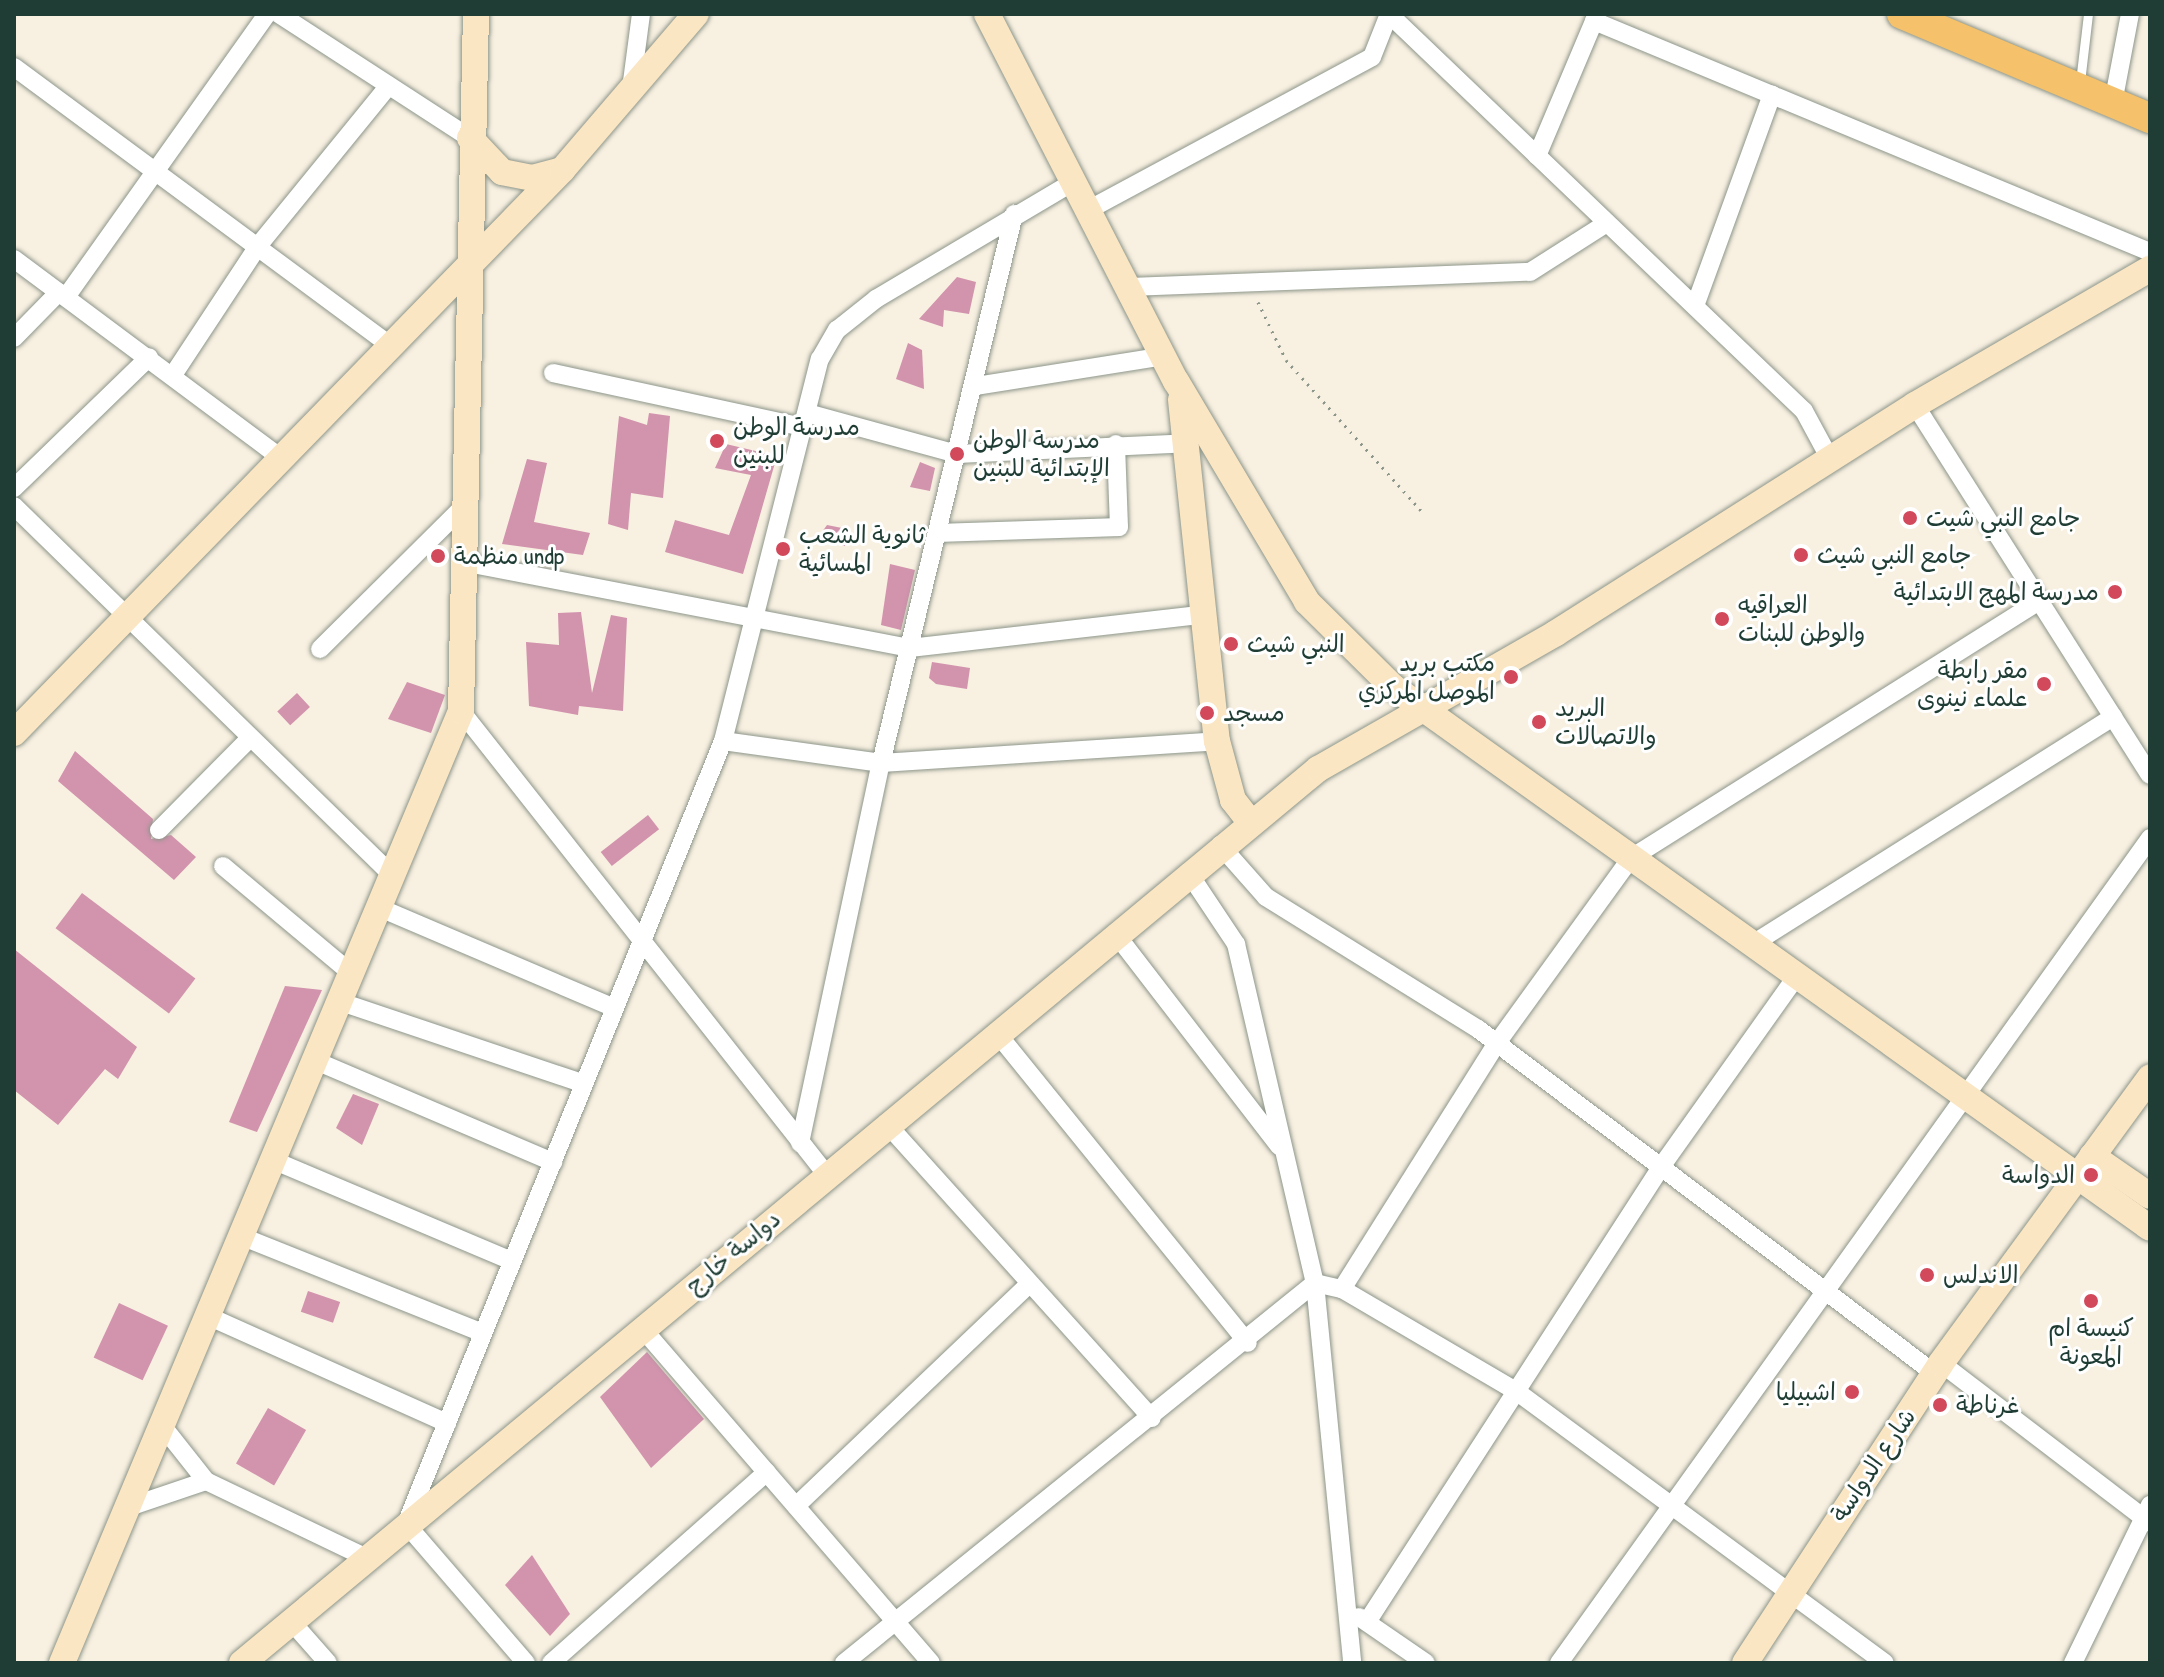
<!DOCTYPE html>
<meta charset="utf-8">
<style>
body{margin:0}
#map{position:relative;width:2164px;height:1677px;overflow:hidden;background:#f8f0e1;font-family:"Patrick Hand","Playpen Sans Arabic",sans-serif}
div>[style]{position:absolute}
.building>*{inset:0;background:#d293ad;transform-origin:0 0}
.path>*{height:3px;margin-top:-1.5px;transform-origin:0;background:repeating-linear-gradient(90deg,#8c968a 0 2px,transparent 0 8px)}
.roads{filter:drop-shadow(0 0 2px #8c968a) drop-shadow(0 0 2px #8c968a)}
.lane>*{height:9px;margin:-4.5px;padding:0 4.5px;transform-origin:4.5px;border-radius:4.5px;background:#fff}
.street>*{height:18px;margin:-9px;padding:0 9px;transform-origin:9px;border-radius:9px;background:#fff}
.secondary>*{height:26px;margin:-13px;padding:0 13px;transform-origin:13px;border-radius:13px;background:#fbe6c4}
.primary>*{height:30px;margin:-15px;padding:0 15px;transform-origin:15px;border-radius:15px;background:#f5c16b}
.dots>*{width:22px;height:22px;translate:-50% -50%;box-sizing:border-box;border:4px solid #fff;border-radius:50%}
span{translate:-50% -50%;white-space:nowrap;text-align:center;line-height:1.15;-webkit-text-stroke:6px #fff;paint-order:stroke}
.poi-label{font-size:24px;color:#1f3d34}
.left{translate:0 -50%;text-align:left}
.right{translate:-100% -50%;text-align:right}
.street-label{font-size:24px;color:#1f3d34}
.frame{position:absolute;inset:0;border:16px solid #1f3d34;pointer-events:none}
</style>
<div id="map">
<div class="building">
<div style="clip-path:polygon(957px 277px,976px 282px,969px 314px,944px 310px,943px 327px,919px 319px)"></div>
<div style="clip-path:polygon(908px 343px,922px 350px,924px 389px,896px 379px)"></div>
<div style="clip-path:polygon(649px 413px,670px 416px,663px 498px,631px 493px,628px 530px,608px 524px,619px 416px,647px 425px)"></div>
<div style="clip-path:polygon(726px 444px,777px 456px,743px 574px,665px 552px,675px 520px,729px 535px,751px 475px,715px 468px)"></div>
<div style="clip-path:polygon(527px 459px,547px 463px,534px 522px,590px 533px,583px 555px,502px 544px)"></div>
<div style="clip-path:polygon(920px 462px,935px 468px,930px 491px,910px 487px)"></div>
<div style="clip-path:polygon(827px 525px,847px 529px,845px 546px,817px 539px)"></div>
<div style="clip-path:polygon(890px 564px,915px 570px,901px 630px,881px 625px)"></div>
<div style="clip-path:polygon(581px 612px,592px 693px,611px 615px,627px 618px,623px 711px,579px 706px,578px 715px,529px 706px,526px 642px,559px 645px,558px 613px)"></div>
<div style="clip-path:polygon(932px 662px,970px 668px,967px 689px,936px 684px,929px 678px)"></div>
<div style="clip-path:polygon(407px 682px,445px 695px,431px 733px,388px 719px)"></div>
<div style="left:297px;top:693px;width:19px;height:27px;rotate:47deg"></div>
<div style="clip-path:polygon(75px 751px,153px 819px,151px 839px,171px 835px,196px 857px,174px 880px,58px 781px)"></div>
<div style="left:648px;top:815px;width:18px;height:60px;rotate:52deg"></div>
<div style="left:82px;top:893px;width:142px;height:44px;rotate:37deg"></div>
<div style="clip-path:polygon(14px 949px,137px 1047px,118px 1079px,105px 1069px,58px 1125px,14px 1090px)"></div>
<div style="clip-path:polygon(285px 986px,322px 990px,257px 1132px,229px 1122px)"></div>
<div style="clip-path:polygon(353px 1094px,379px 1104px,362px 1145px,336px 1128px)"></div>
<div style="left:308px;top:1291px;width:34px;height:22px;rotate:19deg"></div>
<div style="left:119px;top:1303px;width:54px;height:60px;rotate:25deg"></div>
<div style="clip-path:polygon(647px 1352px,704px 1419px,651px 1468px,600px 1397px)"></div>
<div style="left:268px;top:1408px;width:44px;height:64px;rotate:30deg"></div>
<div style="clip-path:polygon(532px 1555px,570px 1614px,550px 1636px,505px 1585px)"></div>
</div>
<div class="path">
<div style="left:1258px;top:302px;width:64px;rotate:64.2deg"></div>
<div style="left:1286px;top:360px;width:207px;rotate:48.1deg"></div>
</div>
<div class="roads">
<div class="lane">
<div style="left:2080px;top:82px;width:68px;rotate:-83.3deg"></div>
</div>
<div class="street">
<div style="left:279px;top:14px;width:228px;rotate:33deg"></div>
<div style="left:1594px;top:21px;width:602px;rotate:22.56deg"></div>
<div style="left:14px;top:67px;width:466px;rotate:36.5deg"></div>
<div style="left:631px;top:89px;width:76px;rotate:-82.4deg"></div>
<div style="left:2113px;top:103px;width:91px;rotate:-79.2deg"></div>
<div style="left:1537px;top:156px;width:154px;rotate:-67.1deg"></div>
<div style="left:1090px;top:209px;width:320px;rotate:-28.3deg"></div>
<div style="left:1372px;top:57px;width:46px;rotate:-68.4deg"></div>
<div style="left:1389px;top:14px;width:574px;rotate:43.73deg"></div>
<div style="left:1804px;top:411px;width:55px;rotate:61.6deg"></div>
<div style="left:14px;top:259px;width:332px;rotate:36.7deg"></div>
<div style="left:1132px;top:287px;width:398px;rotate:-2.2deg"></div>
<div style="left:1530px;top:272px;width:91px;rotate:-32.5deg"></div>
<div style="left:66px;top:297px;width:347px;rotate:-54.6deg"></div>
<div style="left:1695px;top:306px;width:225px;rotate:-70deg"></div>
<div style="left:14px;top:338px;width:64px;rotate:-45.6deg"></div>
<div style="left:553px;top:373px;width:256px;rotate:12.2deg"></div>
<div style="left:173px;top:375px;width:154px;rotate:-56.6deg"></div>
<div style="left:258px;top:246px;width:204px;rotate:-50.8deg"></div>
<div style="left:976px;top:386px;width:191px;rotate:-9deg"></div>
<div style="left:1915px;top:405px;width:438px;rotate:57.6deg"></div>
<div style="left:807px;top:413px;width:156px;rotate:15.3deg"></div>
<div style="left:957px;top:454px;width:230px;rotate:-2.7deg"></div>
<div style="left:14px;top:488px;width:188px;rotate:-44.1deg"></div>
<div style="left:14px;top:506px;width:530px;rotate:44.31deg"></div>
<div style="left:938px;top:533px;width:181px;rotate:-1.9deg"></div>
<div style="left:1119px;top:527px;width:83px;rotate:-92.1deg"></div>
<div style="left:463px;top:562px;width:455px;rotate:10.9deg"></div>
<div style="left:910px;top:648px;width:293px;rotate:-6.5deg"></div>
<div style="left:320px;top:649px;width:203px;rotate:-44.8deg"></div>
<div style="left:461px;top:711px;width:590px;rotate:51.75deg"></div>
<div style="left:723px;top:741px;width:160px;rotate:7.9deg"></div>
<div style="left:881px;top:763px;width:337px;rotate:-3.7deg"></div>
<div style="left:159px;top:830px;width:129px;rotate:-45.3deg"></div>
<div style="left:1220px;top:845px;width:69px;rotate:48.5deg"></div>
<div style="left:1266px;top:897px;width:250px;rotate:31.9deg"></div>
<div style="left:1478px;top:1029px;width:571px;rotate:37.03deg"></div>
<div style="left:223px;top:866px;width:168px;rotate:39.9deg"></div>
<div style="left:1188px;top:872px;width:87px;rotate:56.3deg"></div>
<div style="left:1236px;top:944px;width:348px;rotate:76.9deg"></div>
<div style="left:1315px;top:1283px;width:382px;rotate:84.4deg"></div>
<div style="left:380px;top:908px;width:255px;rotate:23.1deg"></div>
<div style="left:1115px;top:933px;width:269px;rotate:52.4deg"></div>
<div style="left:1751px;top:945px;width:428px;rotate:-32.2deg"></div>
<div style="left:341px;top:1002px;width:256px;rotate:18.6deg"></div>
<div style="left:996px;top:1032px;width:400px;rotate:51deg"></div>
<div style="left:316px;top:1061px;width:258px;rotate:23.1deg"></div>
<div style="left:886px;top:1123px;width:397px;rotate:48deg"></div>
<div style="left:800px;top:1143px;width:389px;rotate:-78deg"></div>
<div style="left:881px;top:763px;width:565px;rotate:-76.38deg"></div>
<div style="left:275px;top:1161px;width:257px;rotate:22.9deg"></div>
<div style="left:243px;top:1237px;width:258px;rotate:21.8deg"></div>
<div style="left:1342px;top:1289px;width:291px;rotate:-57.8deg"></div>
<div style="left:1497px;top:1043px;width:228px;rotate:-54.1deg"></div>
<div style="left:1631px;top:858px;width:482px;rotate:-32.2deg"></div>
<div style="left:210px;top:1317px;width:260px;rotate:24.1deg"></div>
<div style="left:642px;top:1328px;width:442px;rotate:49.2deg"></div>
<div style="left:1941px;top:1363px;width:263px;rotate:37.4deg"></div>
<div style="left:164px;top:1428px;width:68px;rotate:51.6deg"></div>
<div style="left:206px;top:1481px;width:178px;rotate:25.6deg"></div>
<div style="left:132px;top:1506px;width:78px;rotate:-18.7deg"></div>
<div style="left:796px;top:1506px;width:322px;rotate:-43.6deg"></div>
<div style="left:1359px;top:1617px;width:81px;rotate:34.5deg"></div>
<div style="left:290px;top:1620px;width:57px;rotate:48.5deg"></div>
<div style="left:1367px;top:1622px;width:542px;rotate:-57.13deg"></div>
<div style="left:1661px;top:1167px;width:233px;rotate:-54.6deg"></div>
<div style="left:526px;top:1663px;width:184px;rotate:-130.8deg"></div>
<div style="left:406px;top:1524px;width:845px;rotate:-67.96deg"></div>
<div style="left:723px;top:741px;width:394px;rotate:-75.8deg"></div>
<div style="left:820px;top:359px;width:34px;rotate:-60deg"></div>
<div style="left:837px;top:330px;width:50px;rotate:-38.5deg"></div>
<div style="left:876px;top:299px;width:231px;rotate:-30.7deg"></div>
<div style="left:551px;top:1663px;width:288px;rotate:-41.5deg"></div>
<div style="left:844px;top:1663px;width:605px;rotate:-38.9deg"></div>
<div style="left:1315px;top:1283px;width:28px;rotate:13deg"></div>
<div style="left:1342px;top:1289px;width:202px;rotate:30.4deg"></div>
<div style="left:1516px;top:1391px;width:458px;rotate:36.4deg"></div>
<div style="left:1559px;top:1663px;width:1015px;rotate:-54.38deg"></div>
<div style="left:2073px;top:1663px;width:176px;rotate:-64deg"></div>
</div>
<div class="secondary">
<div style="left:987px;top:14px;width:413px;rotate:62.8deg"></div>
<div style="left:1176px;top:381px;width:257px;rotate:59.3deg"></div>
<div style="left:1307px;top:602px;width:121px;rotate:44.7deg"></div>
<div style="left:1393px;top:687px;width:930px;rotate:35.55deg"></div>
<div style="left:470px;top:138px;width:47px;rotate:46.7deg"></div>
<div style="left:502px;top:172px;width:31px;rotate:11deg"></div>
<div style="left:532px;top:178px;width:30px;rotate:-15deg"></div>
<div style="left:1181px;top:400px;width:343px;rotate:84deg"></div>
<div style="left:1217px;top:741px;width:61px;rotate:74.8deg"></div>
<div style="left:1233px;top:800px;width:28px;rotate:52deg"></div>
<div style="left:14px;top:733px;width:787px;rotate:-45.77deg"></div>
<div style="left:563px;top:169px;width:204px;rotate:-49.4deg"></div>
<div style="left:2092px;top:1156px;width:70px;rotate:34.6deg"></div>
<div style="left:62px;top:1663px;width:1032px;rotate:-67.26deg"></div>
<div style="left:461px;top:711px;width:697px;rotate:-88.77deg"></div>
<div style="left:242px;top:1663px;width:1399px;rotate:-39.72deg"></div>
<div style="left:1318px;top:769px;width:274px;rotate:-29.7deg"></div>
<div style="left:1556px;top:633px;width:425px;rotate:-32.4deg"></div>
<div style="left:1915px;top:405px;width:272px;rotate:-30.1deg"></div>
<div style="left:1745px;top:1663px;width:358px;rotate:-56.8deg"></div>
<div style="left:1941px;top:1363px;width:354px;rotate:-53.8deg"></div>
</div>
<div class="primary">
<div style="left:1902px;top:14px;width:269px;rotate:22.8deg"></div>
</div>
</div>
<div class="dots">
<div style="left:717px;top:441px;background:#d1495b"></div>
<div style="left:957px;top:454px;background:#d1495b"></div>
<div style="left:1910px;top:518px;background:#d1495b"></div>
<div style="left:783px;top:549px;background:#d1495b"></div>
<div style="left:1801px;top:555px;background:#d1495b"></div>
<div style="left:438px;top:556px;background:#d1495b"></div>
<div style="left:2115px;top:592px;background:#d1495b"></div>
<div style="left:1722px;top:619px;background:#d1495b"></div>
<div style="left:1231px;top:644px;background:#d1495b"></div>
<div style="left:1511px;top:677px;background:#d1495b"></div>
<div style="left:2044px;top:684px;background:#d1495b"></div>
<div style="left:1207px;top:713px;background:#d1495b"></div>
<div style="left:1539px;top:722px;background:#d1495b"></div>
<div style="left:2091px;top:1175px;background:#d1495b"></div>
<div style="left:1927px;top:1275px;background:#d1495b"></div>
<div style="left:2091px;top:1301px;background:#d1495b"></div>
<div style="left:1852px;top:1392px;background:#d1495b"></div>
<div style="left:1940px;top:1405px;background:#d1495b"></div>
</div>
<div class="poi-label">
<span class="left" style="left:733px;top:441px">مدرسة الوطن<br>للبنين</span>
<span class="left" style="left:973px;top:454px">مدرسة الوطن<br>الإبتدائية للبنين</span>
<span class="left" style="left:1926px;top:518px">جامع النبي شيت</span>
<span class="left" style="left:799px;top:549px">ثانوية الشعب<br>المسائية</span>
<span class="left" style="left:1817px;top:555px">جامع النبي شيث</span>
<span class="left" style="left:454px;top:556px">منظمة undp</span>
<span class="right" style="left:2099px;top:592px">مدرسة المهج الابتدائية</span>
<span class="left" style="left:1738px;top:619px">العراقيه<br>والوطن للبنات</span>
<span class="left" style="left:1247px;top:644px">النبي شيث</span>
<span class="right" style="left:1495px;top:677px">مكتب بريد<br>الموصل المركزي</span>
<span class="right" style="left:2028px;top:684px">مقر رابطة<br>علماء نينوى</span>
<span class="left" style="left:1555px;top:722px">البريد<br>والاتصالات</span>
<span class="left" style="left:1223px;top:713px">مسجد</span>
<span class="right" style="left:2075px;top:1175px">الدواسة</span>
<span class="left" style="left:1943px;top:1275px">الاندلس</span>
<span style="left:2091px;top:1342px">كنيسة ام<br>المعونة</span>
<span class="right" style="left:1836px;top:1392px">اشبيليا</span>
<span class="left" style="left:1956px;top:1405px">غرناطة</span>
</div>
<div class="street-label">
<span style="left:733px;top:1252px;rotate:-40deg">دواسة خارج</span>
<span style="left:1873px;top:1465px;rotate:-56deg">شارع الدواسة</span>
</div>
<div class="frame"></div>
</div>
